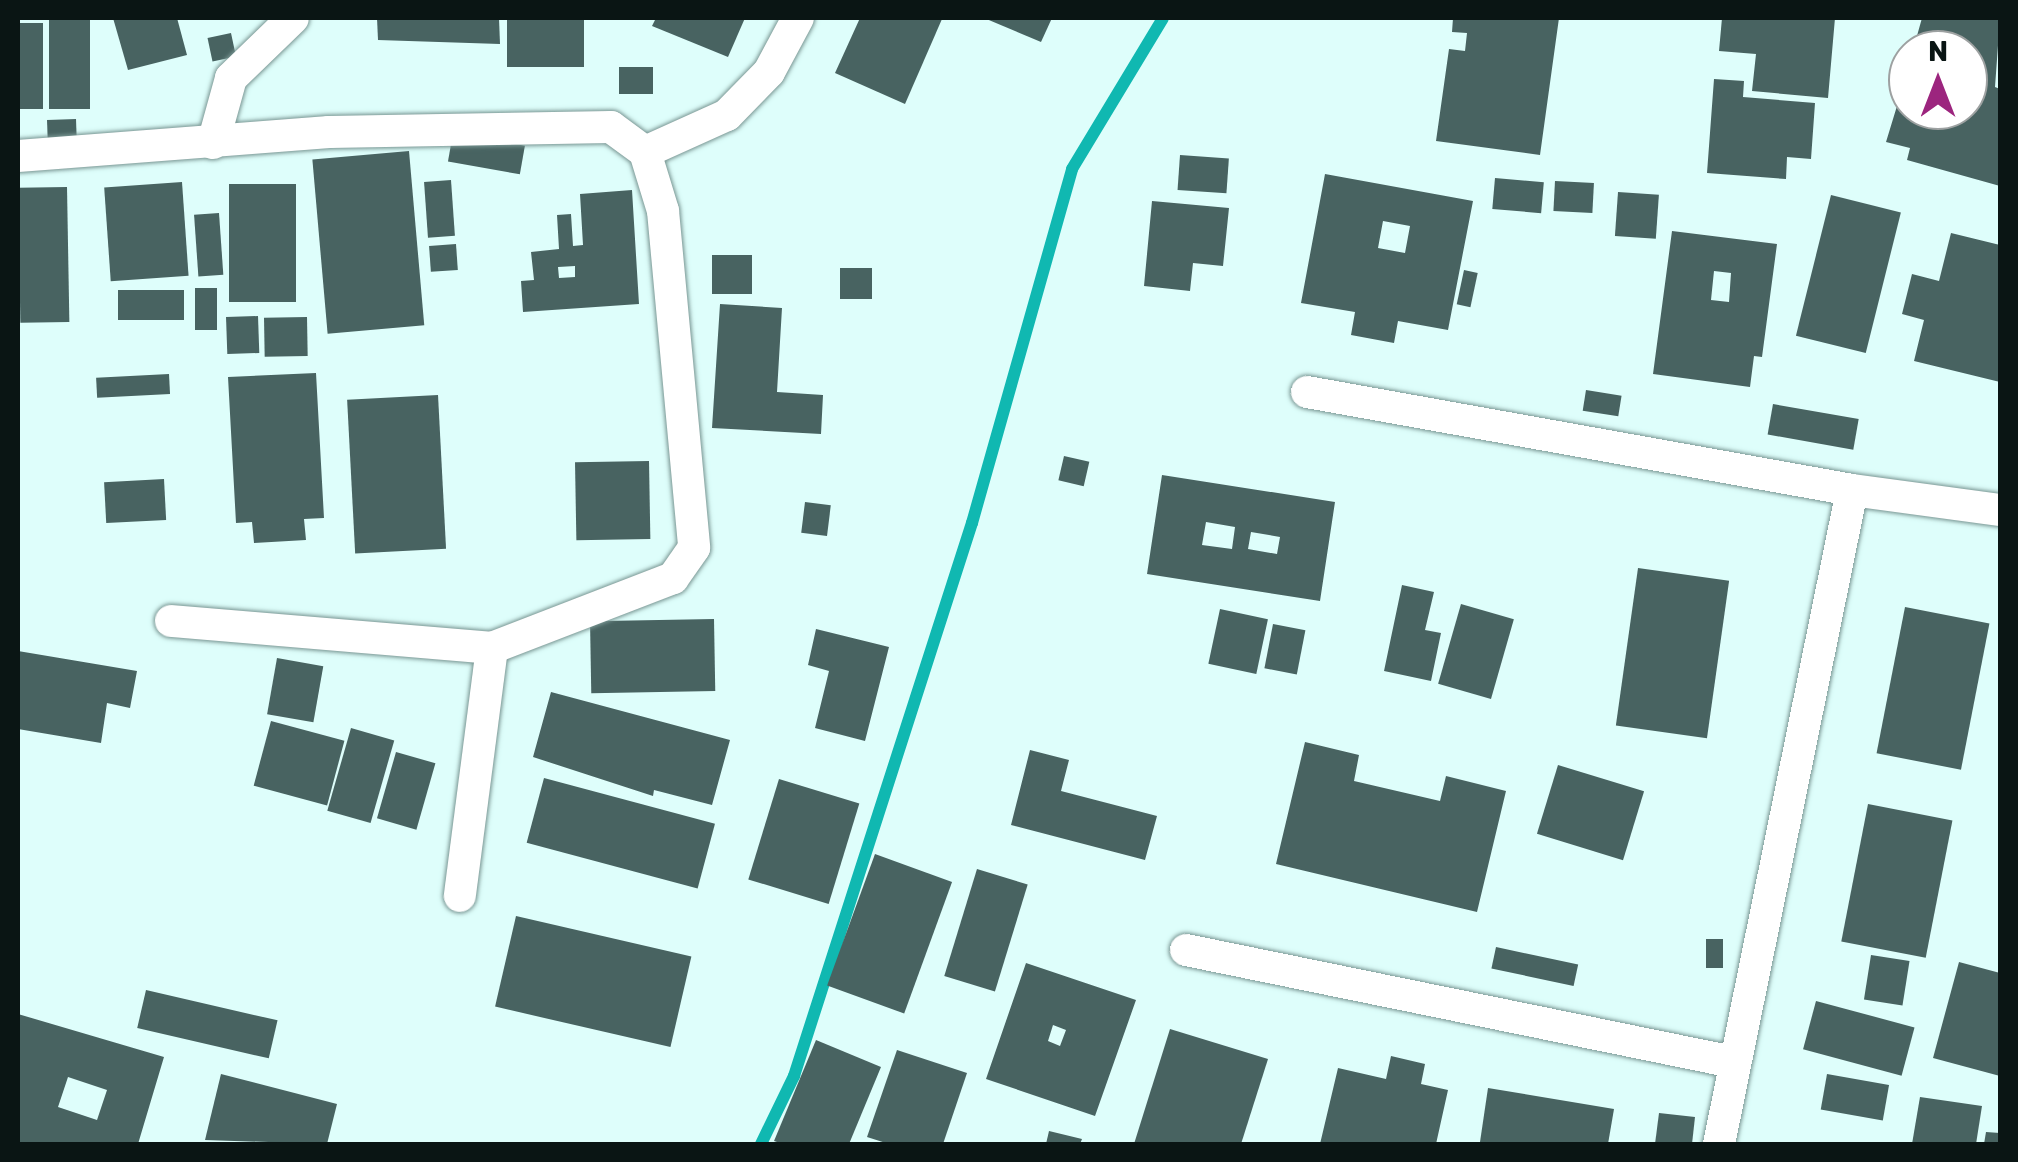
<!DOCTYPE html>
<style>
body{margin:0}
#map{position:relative;width:2018px;height:1162px;overflow:hidden;background:#defefb;font-family:Rubik,sans-serif}
div>[style]{position:absolute}
.stream>*{height:12px;margin:-6px;padding:0 6px;transform-origin:6px;border-radius:6px;background:#10b8b1}
.building>*{inset:0;background:#486361;transform-origin:0 0}
.roads{filter:drop-shadow(0 0 2px #799693) drop-shadow(0 0 2px #799693)}
.street>*{height:32px;margin:-16px;padding:0 16px;transform-origin:16px;border-radius:16px;background:#fff}
span{translate:-50% -50%;white-space:nowrap;text-align:center;line-height:1.15;-webkit-text-stroke:10px #fff;paint-order:stroke}
.frame{position:absolute;inset:0;border:20px solid #0a1514;pointer-events:none}
.north{position:absolute;left:1888px;top:30px;width:100px;height:100px;box-sizing:border-box;background:#fff;border:2px solid #9da1a1;border-radius:50%;rotate:0deg;font-size:28px;font-weight:700;line-height:40px;text-align:center;color:#0a1514}
.north::after{content:'';display:block;margin:auto;width:35px;height:45px;background:#9c257e;clip-path:polygon(50% 0,100% 100%,50% 72%,0 100%)}
</style>
<div id="map">
<div class="stream">
<div style="left:761px;top:1144px;width:76px;rotate:-64.1deg"></div>
<div style="left:794px;top:1076px;width:581px;rotate:-72.16deg"></div>
<div style="left:972px;top:523px;width:368px;rotate:-74.2deg"></div>
<div style="left:1072px;top:169px;width:176px;rotate:-58.9deg"></div>
</div>
<div class="building">
<div style="left:49px;top:18px;width:41px;height:91px"></div>
<div style="clip-path:polygon(113px 18px,177px 18px,187px 55px,128px 70px)"></div>
<div style="clip-path:polygon(377px 18px,499px 18px,500px 44px,378px 40px)"></div>
<div style="left:507px;top:18px;width:77px;height:49px"></div>
<div style="clip-path:polygon(656px 18px,745px 18px,728px 57px,652px 26px)"></div>
<div style="clip-path:polygon(860px 18px,942px 19px,905px 104px,835px 73px)"></div>
<div style="clip-path:polygon(984px 18px,1052px 18px,1041px 42px)"></div>
<div style="clip-path:polygon(1453px 18px,1559px 18px,1540px 155px,1436px 141px,1449px 49px,1465px 51px,1467px 33px,1452px 32px)"></div>
<div style="clip-path:polygon(1722px 18px,1835px 18px,1828px 98px,1752px 91px,1756px 54px,1719px 51px)"></div>
<div style="clip-path:polygon(1922px 18px,2000px 18px,1995px 87px,2000px 89px,2000px 186px,1907px 160px,1910px 148px,1886px 142px,1904px 83px,1908px 110px,1968px 110px,1968px 50px,1913px 50px)"></div>
<div style="left:18px;top:23px;width:25px;height:86px"></div>
<div style="left:231px;top:33px;width:24px;height:24px;rotate:78deg"></div>
<div style="left:619px;top:67px;width:34px;height:27px"></div>
<div style="clip-path:polygon(1714px 79px,1744px 81px,1743px 97px,1815px 103px,1811px 159px,1787px 157px,1786px 179px,1707px 173px)"></div>
<div style="left:76px;top:119px;width:23px;height:29px;rotate:88deg"></div>
<div style="left:453px;top:133px;width:73px;height:29px;rotate:10deg"></div>
<div style="left:409px;top:151px;width:175px;height:97px;rotate:85deg"></div>
<div style="left:1180px;top:155px;width:49px;height:35px;rotate:4deg"></div>
<div style="clip-path:polygon(evenodd,1325px 174px,1473px 201px,1448px 330px,1398px 321px,1394px 343px,1351px 335px,1355px 312px,1301px 303px,1325px 174px,1383px 221px,1410px 226px,1405px 253px,1378px 248px,1383px 221px)"></div>
<div style="left:1495px;top:178px;width:49px;height:31px;rotate:5deg"></div>
<div style="left:451px;top:180px;width:56px;height:27px;rotate:86deg"></div>
<div style="left:1555px;top:181px;width:39px;height:30px;rotate:3deg"></div>
<div style="left:182px;top:182px;width:94px;height:78px;rotate:86deg"></div>
<div style="left:296px;top:184px;width:118px;height:67px;rotate:90deg"></div>
<div style="left:67px;top:187px;width:135px;height:49px;rotate:89deg"></div>
<div style="clip-path:polygon(evenodd,632px 190px,639px 304px,523px 312px,521px 281px,534px 280px,531px 252px,559px 249px,557px 215px,571px 214px,573px 246px,583px 245px,580px 194px,632px 190px,575px 266px,575px 277px,559px 278px,558px 267px,575px 266px)"></div>
<div style="left:1618px;top:192px;width:41px;height:44px;rotate:4deg"></div>
<div style="left:1831px;top:195px;width:72px;height:145px;rotate:14deg"></div>
<div style="clip-path:polygon(1152px 201px,1229px 208px,1223px 266px,1193px 263px,1190px 291px,1144px 286px)"></div>
<div style="left:219px;top:213px;width:62px;height:25px;rotate:86deg"></div>
<div style="clip-path:polygon(evenodd,1672px 231px,1777px 244px,1762px 357px,1754px 356px,1750px 387px,1653px 374px,1672px 231px,1714px 271px,1731px 273px,1729px 302px,1711px 300px,1714px 271px)"></div>
<div style="clip-path:polygon(1951px 233px,2000px 245px,2000px 382px,1914px 361px,1924px 320px,1902px 314px,1912px 274px,1939px 281px)"></div>
<div style="left:456px;top:244px;width:26px;height:27px;rotate:86deg"></div>
<div style="left:752px;top:255px;width:39px;height:40px;rotate:90deg"></div>
<div style="left:840px;top:268px;width:32px;height:31px"></div>
<div style="left:1464px;top:270px;width:14px;height:35px;rotate:12deg"></div>
<div style="left:195px;top:288px;width:22px;height:42px"></div>
<div style="left:118px;top:290px;width:66px;height:30px"></div>
<div style="clip-path:polygon(720px 304px,782px 308px,777px 392px,823px 395px,821px 434px,712px 428px)"></div>
<div style="left:258px;top:316px;width:37px;height:32px;rotate:88deg"></div>
<div style="left:307px;top:317px;width:39px;height:43px;rotate:89deg"></div>
<div style="clip-path:polygon(316px 373px,324px 518px,304px 519px,306px 540px,254px 543px,252px 522px,236px 523px,228px 377px)"></div>
<div style="left:169px;top:374px;width:20px;height:73px;rotate:87deg"></div>
<div style="left:1586px;top:390px;width:36px;height:21px;rotate:9deg"></div>
<div style="left:438px;top:395px;width:154px;height:91px;rotate:87deg"></div>
<div style="left:1773px;top:404px;width:87px;height:31px;rotate:10deg"></div>
<div style="left:1064px;top:456px;width:26px;height:25px;rotate:13deg"></div>
<div style="left:649px;top:461px;width:78px;height:74px;rotate:89deg"></div>
<div style="clip-path:polygon(evenodd,1162px 475px,1335px 502px,1320px 601px,1147px 574px,1162px 475px,1206px 522px,1235px 527px,1232px 549px,1202px 545px,1206px 522px,1162px 475px,1251px 532px,1280px 537px,1277px 554px,1248px 549px,1251px 532px)"></div>
<div style="left:164px;top:479px;width:41px;height:60px;rotate:87deg"></div>
<div style="left:805px;top:502px;width:26px;height:31px;rotate:7deg"></div>
<div style="left:1638px;top:568px;width:92px;height:159px;rotate:8deg"></div>
<div style="clip-path:polygon(1402px 585px,1434px 592px,1425px 630px,1441px 633px,1431px 681px,1384px 671px)"></div>
<div style="left:1461px;top:604px;width:55px;height:83px;rotate:16deg"></div>
<div style="left:1905px;top:607px;width:86px;height:149px;rotate:11deg"></div>
<div style="left:1220px;top:609px;width:49px;height:56px;rotate:12deg"></div>
<div style="left:714px;top:619px;width:72px;height:124px;rotate:89deg"></div>
<div style="left:1273px;top:624px;width:33px;height:45px;rotate:11deg"></div>
<div style="clip-path:polygon(816px 629px,889px 647px,865px 741px,815px 728px,829px 671px,808px 665px)"></div>
<div style="clip-path:polygon(18px 651px,137px 671px,130px 708px,107px 703px,101px 743px,18px 729px)"></div>
<div style="left:277px;top:658px;width:47px;height:57px;rotate:10deg"></div>
<div style="clip-path:polygon(551px 692px,730px 740px,712px 805px,654px 790px,653px 796px,533px 757px)"></div>
<div style="left:271px;top:721px;width:76px;height:67px;rotate:15deg"></div>
<div style="left:351px;top:728px;width:45px;height:86px;rotate:16deg"></div>
<div style="clip-path:polygon(1305px 742px,1359px 755px,1354px 781px,1440px 801px,1446px 776px,1506px 791px,1477px 912px,1276px 864px)"></div>
<div style="clip-path:polygon(1030px 750px,1069px 760px,1061px 791px,1157px 816px,1145px 860px,1011px 825px)"></div>
<div style="left:396px;top:752px;width:41px;height:69px;rotate:16deg"></div>
<div style="left:1558px;top:765px;width:90px;height:72px;rotate:17deg"></div>
<div style="left:544px;top:778px;width:177px;height:67px;rotate:15deg"></div>
<div style="left:779px;top:779px;width:84px;height:105px;rotate:17deg"></div>
<div style="left:1868px;top:804px;width:86px;height:140px;rotate:11deg"></div>
<div style="left:875px;top:854px;width:82px;height:140px;rotate:20deg"></div>
<div style="left:977px;top:869px;width:53px;height:112px;rotate:17deg"></div>
<div style="left:516px;top:916px;width:180px;height:93px;rotate:13deg"></div>
<div style="left:1706px;top:939px;width:17px;height:29px"></div>
<div style="left:1496px;top:947px;width:84px;height:22px;rotate:12deg"></div>
<div style="left:1871px;top:955px;width:39px;height:45px;rotate:9deg"></div>
<div style="clip-path:polygon(1959px 962px,2000px 973px,2000px 1076px,1933px 1058px)"></div>
<div style="clip-path:polygon(evenodd,1026px 963px,1136px 1000px,1095px 1116px,986px 1079px,1026px 963px,1053px 1025px,1066px 1030px,1060px 1046px,1048px 1041px,1053px 1025px)"></div>
<div style="left:146px;top:990px;width:135px;height:39px;rotate:13deg"></div>
<div style="left:1816px;top:1001px;width:102px;height:50px;rotate:15deg"></div>
<div style="clip-path:polygon(evenodd,18px 1014px,164px 1057px,138px 1144px,18px 1144px,18px 1014px,68px 1077px,107px 1090px,97px 1120px,58px 1107px,68px 1077px)"></div>
<div style="clip-path:polygon(1170px 1029px,1268px 1059px,1241px 1144px,1134px 1144px)"></div>
<div style="clip-path:polygon(816px 1040px,881px 1067px,849px 1144px,783px 1144px,774px 1141px)"></div>
<div style="clip-path:polygon(897px 1050px,967px 1073px,943px 1144px,889px 1144px,867px 1137px)"></div>
<div style="clip-path:polygon(1391px 1056px,1425px 1064px,1421px 1084px,1448px 1090px,1436px 1144px,1320px 1144px,1338px 1068px,1386px 1079px)"></div>
<div style="clip-path:polygon(221px 1074px,337px 1104px,327px 1144px,205px 1140px)"></div>
<div style="left:1827px;top:1074px;width:63px;height:36px;rotate:10deg"></div>
<div style="clip-path:polygon(1488px 1088px,1614px 1109px,1608px 1144px,1480px 1142px)"></div>
<div style="clip-path:polygon(1920px 1097px,1982px 1106px,1976px 1144px,1912px 1144px)"></div>
<div style="clip-path:polygon(1659px 1113px,1695px 1117px,1692px 1144px,1655px 1144px)"></div>
<div style="clip-path:polygon(1049px 1131px,1082px 1139px,1080px 1144px,1046px 1144px)"></div>
<div style="clip-path:polygon(1986px 1132px,2000px 1133px,2000px 1144px,1984px 1144px)"></div>
</div>
<div class="roads">
<div class="street">
<div style="left:213px;top:143px;width:67px;rotate:-74.5deg"></div>
<div style="left:231px;top:78px;width:86px;rotate:-44.1deg"></div>
<div style="left:645px;top:152px;width:90px;rotate:-24.3deg"></div>
<div style="left:727px;top:115px;width:60px;rotate:-45.7deg"></div>
<div style="left:769px;top:72px;width:61px;rotate:-61.8deg"></div>
<div style="left:18px;top:156px;width:312px;rotate:-4.4deg"></div>
<div style="left:329px;top:132px;width:282px;rotate:-1deg"></div>
<div style="left:611px;top:127px;width:42px;rotate:36.3deg"></div>
<div style="left:645px;top:152px;width:62px;rotate:73deg"></div>
<div style="left:663px;top:211px;width:338px;rotate:84.7deg"></div>
<div style="left:694px;top:548px;width:37px;rotate:125deg"></div>
<div style="left:673px;top:578px;width:194px;rotate:158.9deg"></div>
<div style="left:492px;top:648px;width:250px;rotate:97.4deg"></div>
<div style="left:1307px;top:392px;width:554px;rotate:10.19deg"></div>
<div style="left:1852px;top:490px;width:149px;rotate:7.7deg"></div>
<div style="left:171px;top:621px;width:322px;rotate:4.8deg"></div>
<div style="left:1186px;top:950px;width:558px;rotate:11.57deg"></div>
<div style="left:1719px;top:1144px;width:667px;rotate:-78.5deg"></div>
</div>
</div>
<div class="frame"></div>
<div class="north">N</div>
</div>
